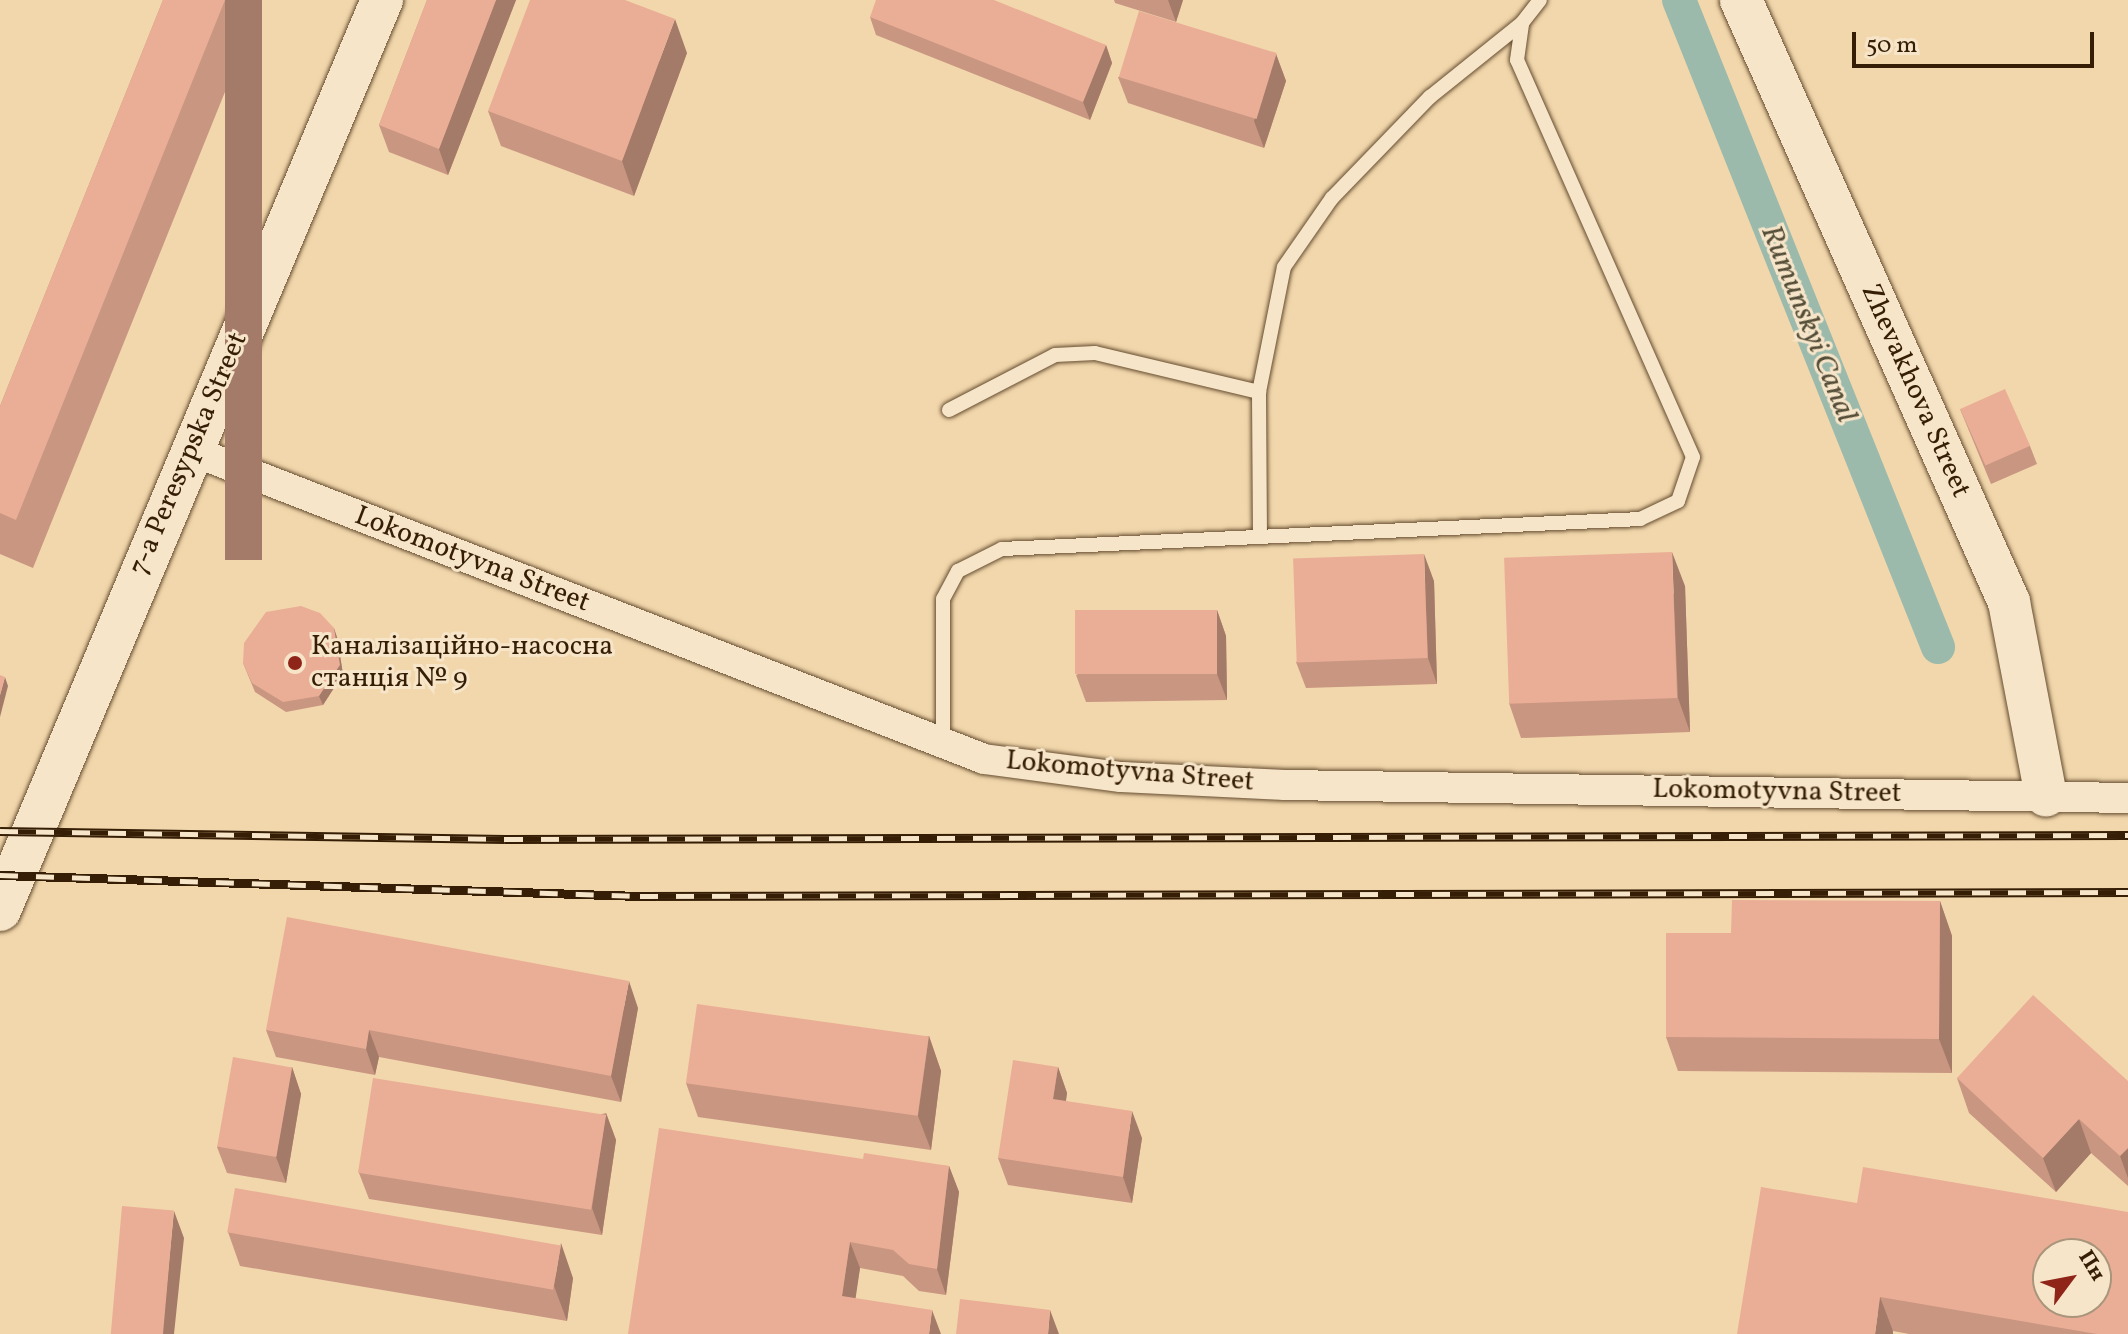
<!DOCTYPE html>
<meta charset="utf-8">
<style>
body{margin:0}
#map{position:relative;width:2128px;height:1334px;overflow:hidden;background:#f2d7ac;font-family:Vollkorn,serif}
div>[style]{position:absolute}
.canal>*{height:34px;margin:-17px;padding:0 17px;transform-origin:17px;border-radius:17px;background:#9bbaab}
.roads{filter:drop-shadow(0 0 2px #644c2f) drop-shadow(0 0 2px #644c2f)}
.lane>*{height:14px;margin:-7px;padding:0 7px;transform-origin:7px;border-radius:7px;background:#f7e5c9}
.street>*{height:30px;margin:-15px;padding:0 15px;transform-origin:15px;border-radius:15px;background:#f7e5c9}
.secondary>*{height:42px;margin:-21px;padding:0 21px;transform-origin:21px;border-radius:21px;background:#f7e5c9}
.rail>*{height:9px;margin-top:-4.5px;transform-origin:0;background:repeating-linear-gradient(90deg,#f7e5c9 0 18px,#351e05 0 36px);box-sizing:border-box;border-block:2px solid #351e05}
.wall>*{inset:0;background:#c99681}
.shaded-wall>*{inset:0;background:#a47a69;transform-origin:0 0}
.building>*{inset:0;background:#eaae96;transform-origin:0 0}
.dots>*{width:22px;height:22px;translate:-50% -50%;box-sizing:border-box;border:4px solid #f7e5c9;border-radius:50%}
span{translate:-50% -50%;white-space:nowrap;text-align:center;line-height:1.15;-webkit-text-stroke:6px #f7e5c9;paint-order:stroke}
.street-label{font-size:28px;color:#351e05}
.poi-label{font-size:28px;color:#351e05}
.left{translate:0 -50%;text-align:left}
.water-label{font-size:30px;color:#544d37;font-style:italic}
.north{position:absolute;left:2032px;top:1238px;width:80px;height:80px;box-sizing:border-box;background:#f7e5c9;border:2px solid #a9957b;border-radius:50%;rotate:58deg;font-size:22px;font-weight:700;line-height:32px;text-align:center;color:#351e05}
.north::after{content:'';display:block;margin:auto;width:28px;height:36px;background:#8f2418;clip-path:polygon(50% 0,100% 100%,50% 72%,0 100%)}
.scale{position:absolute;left:1852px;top:32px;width:242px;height:36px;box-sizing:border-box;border:4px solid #351e05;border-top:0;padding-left:10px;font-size:24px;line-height:28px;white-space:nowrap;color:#351e05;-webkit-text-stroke:6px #f7e5c9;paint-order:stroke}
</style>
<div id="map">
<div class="canal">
<div style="left:1679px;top:0;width:697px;rotate:68.18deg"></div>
</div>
<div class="roads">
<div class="lane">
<div style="left:949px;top:410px;width:119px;rotate:-27.4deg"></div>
<div style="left:1055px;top:355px;width:40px;rotate:-2.9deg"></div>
<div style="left:1095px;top:353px;width:169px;rotate:13.4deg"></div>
<div style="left:1260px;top:537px;width:145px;rotate:-90.4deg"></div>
<div style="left:1259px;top:392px;width:127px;rotate:-78.7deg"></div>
<div style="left:1284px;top:267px;width:84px;rotate:-55.2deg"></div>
<div style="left:1332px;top:198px;width:141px;rotate:-45.9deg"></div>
<div style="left:1430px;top:97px;width:118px;rotate:-38.8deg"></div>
<div style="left:943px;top:743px;width:144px;rotate:-90deg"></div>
<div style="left:943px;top:599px;width:32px;rotate:-62deg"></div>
<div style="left:958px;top:571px;width:49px;rotate:-26.6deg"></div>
<div style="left:1002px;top:549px;width:639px;rotate:-2.69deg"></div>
<div style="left:1640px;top:519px;width:42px;rotate:-25.3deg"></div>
<div style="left:1678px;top:501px;width:46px;rotate:-71.2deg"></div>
<div style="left:1693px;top:457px;width:434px;rotate:-113.9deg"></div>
<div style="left:1517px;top:60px;width:37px;rotate:-82deg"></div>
<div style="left:1522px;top:23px;width:29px;rotate:-52deg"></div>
</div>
<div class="street">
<div style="left:190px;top:450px;width:852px;rotate:21.26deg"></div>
<div style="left:984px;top:759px;width:138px;rotate:7.5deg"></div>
<div style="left:1121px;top:777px;width:164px;rotate:2.8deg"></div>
<div style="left:1285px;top:785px;width:843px;rotate:0.88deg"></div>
</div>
<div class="secondary">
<div style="left:1741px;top:0;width:659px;rotate:66deg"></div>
<div style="left:2009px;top:602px;width:197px;rotate:79.2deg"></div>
<div style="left:0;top:910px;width:987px;rotate:-67.23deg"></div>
</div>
</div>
<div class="rail">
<div style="left:0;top:831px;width:505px;rotate:0.91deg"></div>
<div style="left:505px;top:839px;width:1623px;rotate:-0.14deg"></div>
<div style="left:0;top:875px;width:640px;rotate:1.88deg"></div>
<div style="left:640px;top:896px;width:1488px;rotate:-0.15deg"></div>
</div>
<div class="wall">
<div style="clip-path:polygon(163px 0,262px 0,33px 568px,0 554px,0 406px)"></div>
<div style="clip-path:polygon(427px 0,516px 0,448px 175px,389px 152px,379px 125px)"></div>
<div style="clip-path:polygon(1114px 0,1183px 0,1176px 22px,1115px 3px)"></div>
<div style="clip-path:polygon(870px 17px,1106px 45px,1112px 63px,1090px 120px,876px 35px)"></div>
<div style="clip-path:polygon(687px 53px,634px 196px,501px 146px,488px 111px)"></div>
<div style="clip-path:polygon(1276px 54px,1286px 81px,1264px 148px,1128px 103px,1118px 77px)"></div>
<div style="clip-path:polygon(1960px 409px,2030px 446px,2037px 464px,1991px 484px)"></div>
<div style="clip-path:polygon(1434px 581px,1437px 684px,1306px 688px,1296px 662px)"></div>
<div style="clip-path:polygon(1685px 586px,1690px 732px,1521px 738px,1509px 703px)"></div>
<div style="clip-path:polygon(1217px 610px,1226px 636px,1227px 700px,1086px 702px,1076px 675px)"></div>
<div style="clip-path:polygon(337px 637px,343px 674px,323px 705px,286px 712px,255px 692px,243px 663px)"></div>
<div style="clip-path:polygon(1940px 901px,1952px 936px,1952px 1073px,1678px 1071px,1666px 1037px,1731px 933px)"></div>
<div style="clip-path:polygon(638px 1008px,621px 1102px,379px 1057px,375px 1075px,276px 1057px,266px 1030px)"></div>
<div style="clip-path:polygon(929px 1036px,941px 1071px,931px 1150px,698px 1117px,686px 1083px)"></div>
<div style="clip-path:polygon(292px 1067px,301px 1094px,286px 1183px,227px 1173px,217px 1147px)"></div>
<div style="clip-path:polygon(1058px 1067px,1067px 1093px,1066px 1101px,1142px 1138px,1132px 1203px,1008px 1185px,998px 1158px)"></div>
<div style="clip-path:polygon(1957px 1078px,2128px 1081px,2128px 1186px,2091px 1153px,2056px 1192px,1969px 1113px)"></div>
<div style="clip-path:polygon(606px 1113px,616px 1140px,602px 1235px,369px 1199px,359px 1173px)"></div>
<div style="clip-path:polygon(863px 1159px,949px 1166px,959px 1192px,946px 1295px,919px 1291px,903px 1276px,860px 1268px,855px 1298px,628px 1334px)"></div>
<div style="clip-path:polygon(1761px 1187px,2128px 1334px,1909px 1334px,1893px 1331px)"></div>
<div style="clip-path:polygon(228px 1232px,573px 1278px,567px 1321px,240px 1266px)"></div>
</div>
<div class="shaded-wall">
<div style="left:225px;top:0;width:37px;height:560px"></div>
<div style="clip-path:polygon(496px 0,516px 0,448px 175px,439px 149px)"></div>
<div style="clip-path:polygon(1168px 0,1183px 0,1176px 22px)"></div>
<div style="clip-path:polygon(675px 19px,687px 53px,634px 196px,622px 161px)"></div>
<div style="clip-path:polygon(1106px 45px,1112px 63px,1090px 120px,1083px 102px)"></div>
<div style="clip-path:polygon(1276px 54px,1286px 81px,1264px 148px,1254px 121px)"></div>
<div style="clip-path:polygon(1672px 552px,1685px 586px,1690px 732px,1678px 698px)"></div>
<div style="clip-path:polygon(1424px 554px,1434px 581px,1437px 684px,1428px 658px)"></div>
<div style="clip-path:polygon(1217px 610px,1226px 636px,1227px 700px,1217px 674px)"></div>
<div style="clip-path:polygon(334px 628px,337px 637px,343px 674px,323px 705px,319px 696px)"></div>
<div style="clip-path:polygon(5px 677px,8px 686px,0 717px,0 695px)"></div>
<div style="clip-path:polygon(1940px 901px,1952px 936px,1952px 1073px,1939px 1039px)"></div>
<div style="clip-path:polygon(629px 981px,638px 1008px,621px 1102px,611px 1076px)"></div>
<div style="clip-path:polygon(369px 1030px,379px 1057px,375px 1075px,366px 1049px)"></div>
<div style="clip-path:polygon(929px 1036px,941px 1071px,931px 1150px,918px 1116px)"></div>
<div style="clip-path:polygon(292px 1067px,301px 1094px,286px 1183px,276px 1157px)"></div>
<div style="clip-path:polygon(1058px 1067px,1067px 1093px,1062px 1126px,1053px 1099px)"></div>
<div style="clip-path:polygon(1132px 1111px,1142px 1138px,1132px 1203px,1123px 1177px)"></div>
<div style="clip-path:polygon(606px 1113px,616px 1140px,602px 1235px,592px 1208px)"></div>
<div style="clip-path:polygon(2079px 1119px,2091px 1153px,2056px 1192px,2043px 1158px)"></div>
<div style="clip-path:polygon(2128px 1148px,2128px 1178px,2120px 1156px)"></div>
<div style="clip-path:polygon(949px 1166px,959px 1192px,946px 1295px,937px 1269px)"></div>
<div style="clip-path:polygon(174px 1211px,184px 1238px,174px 1334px,162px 1334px)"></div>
<div style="clip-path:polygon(850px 1242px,860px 1268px,852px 1323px,842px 1296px)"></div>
<div style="clip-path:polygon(561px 1243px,573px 1278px,567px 1321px,554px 1286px)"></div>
<div style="clip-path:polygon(1880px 1297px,1893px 1331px,1893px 1334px,1875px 1334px)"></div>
<div style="clip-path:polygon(932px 1310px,941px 1334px,929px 1334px)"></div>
<div style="clip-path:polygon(1050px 1310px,1059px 1334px,1048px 1334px)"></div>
</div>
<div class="building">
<div style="clip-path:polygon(163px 0,225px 0,16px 520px,0 513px,0 406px)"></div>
<div style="clip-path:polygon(427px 0,496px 0,439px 149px,379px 125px)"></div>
<div style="clip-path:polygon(530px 0,625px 0,675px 19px,622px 161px,488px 111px)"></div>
<div style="clip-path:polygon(876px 0,994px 0,1106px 45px,1083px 102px,870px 17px)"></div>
<div style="left:1139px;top:11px;width:144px;height:69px;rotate:17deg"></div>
<div style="left:2005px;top:389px;width:62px;height:49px;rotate:66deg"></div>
<div style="left:1672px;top:552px;width:146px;height:168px;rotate:88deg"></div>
<div style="left:1424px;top:554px;width:104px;height:131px;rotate:88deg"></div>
<div style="clip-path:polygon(301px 606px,320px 613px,334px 628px,340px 665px,319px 696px,283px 702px,252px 683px,243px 663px,244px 643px,266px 612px)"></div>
<div style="left:1217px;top:610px;width:64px;height:142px;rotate:90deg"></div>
<div style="clip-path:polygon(0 675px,5px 677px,0 695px)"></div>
<div style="clip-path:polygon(1732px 900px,1940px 901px,1939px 1039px,1666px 1037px,1666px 933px,1731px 933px)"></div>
<div style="clip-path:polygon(287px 917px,629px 981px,611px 1076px,369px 1030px,366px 1049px,266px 1030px)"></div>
<div style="clip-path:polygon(2033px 995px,2128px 1081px,2128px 1148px,2120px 1156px,2079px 1119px,2043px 1158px,1957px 1078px)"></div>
<div style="left:697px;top:1004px;width:234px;height:80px;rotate:8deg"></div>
<div style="left:233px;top:1057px;width:60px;height:91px;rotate:10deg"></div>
<div style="clip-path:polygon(1013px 1060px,1058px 1067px,1053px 1099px,1132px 1111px,1123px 1177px,998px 1158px)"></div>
<div style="left:373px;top:1078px;width:236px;height:96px;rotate:9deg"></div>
<div style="clip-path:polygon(659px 1128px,863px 1159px,864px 1153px,949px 1166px,937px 1269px,909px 1264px,893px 1250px,850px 1242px,842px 1296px,932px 1310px,929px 1334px,628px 1334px)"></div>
<div style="clip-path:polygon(evenodd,1863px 1167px,2128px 1212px,2128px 1334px,2097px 1334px,1880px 1297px,1875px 1334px,1737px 1334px,1761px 1187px,1857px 1203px,1863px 1167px,2048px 1254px,2096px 1254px,2096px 1302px,2048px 1302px,2048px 1254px)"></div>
<div style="left:235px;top:1188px;width:331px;height:45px;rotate:10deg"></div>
<div style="left:122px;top:1206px;width:52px;height:129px;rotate:5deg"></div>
<div style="clip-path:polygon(960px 1299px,1050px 1310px,1048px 1334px,956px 1334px)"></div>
</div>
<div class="dots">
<div style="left:295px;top:663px;background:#8f2418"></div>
</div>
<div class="street-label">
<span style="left:1915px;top:391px;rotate:66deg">Zhevakhova Street</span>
<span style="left:189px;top:454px;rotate:-67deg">7-a Peresypska Street</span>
<span style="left:472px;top:560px;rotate:21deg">Lokomotyvna Street</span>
<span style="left:1130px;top:772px;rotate:5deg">Lokomotyvna Street</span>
<span style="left:1777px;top:792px;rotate:1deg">Lokomotyvna Street</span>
</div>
<div class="poi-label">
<span class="left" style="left:311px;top:663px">Каналізаційно-насосна<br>станція № 9</span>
</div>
<div class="water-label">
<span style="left:1808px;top:324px;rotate:68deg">Rumunskyi Canal</span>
</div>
<div class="north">Пн</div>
<div class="scale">50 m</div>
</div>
